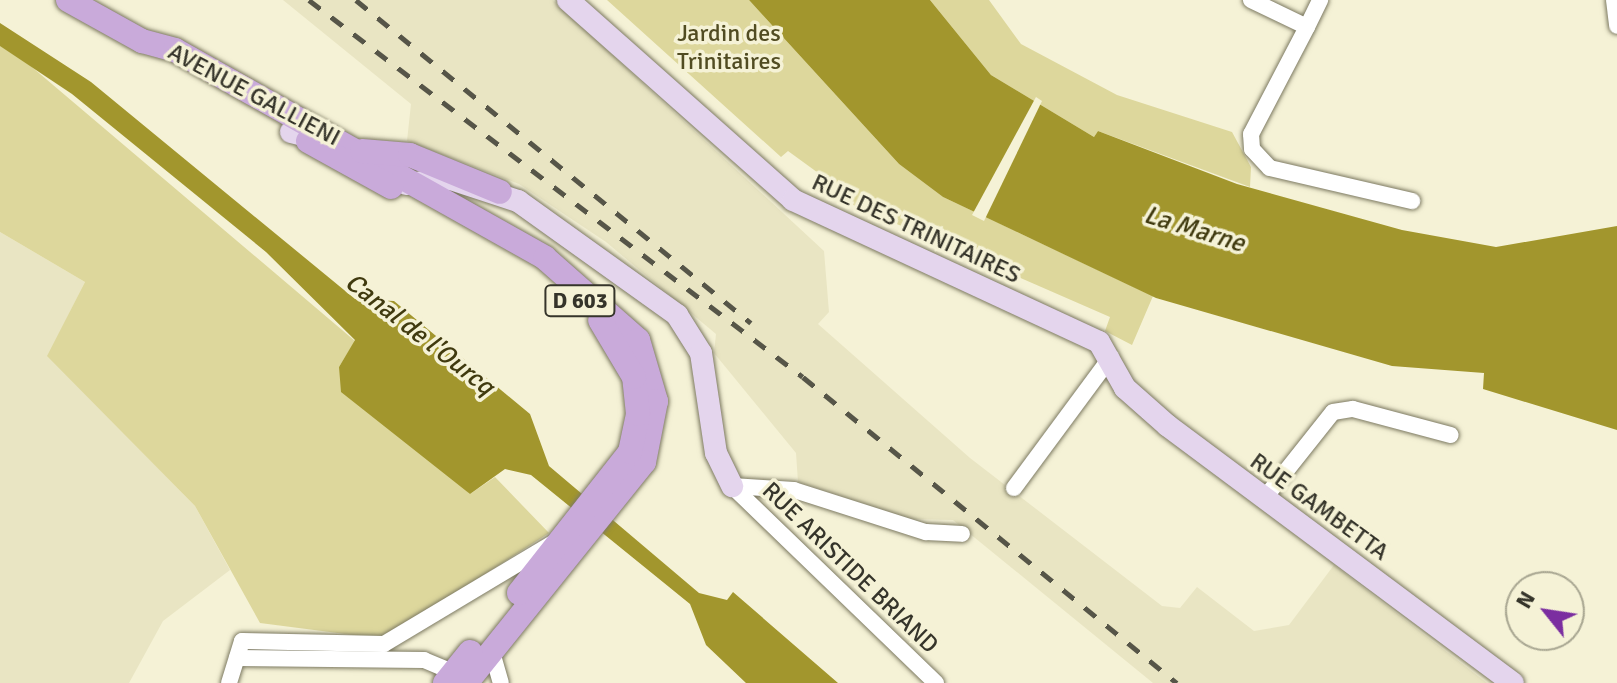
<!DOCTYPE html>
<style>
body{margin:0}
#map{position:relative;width:1617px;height:683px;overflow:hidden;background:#f5f2d6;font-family:Signika,sans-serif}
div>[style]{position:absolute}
.built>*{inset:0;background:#e9e5c3}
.green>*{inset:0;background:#ddd79c}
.water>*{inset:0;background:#a2962d}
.pier>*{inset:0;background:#f5f2d6}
.roads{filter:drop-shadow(0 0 2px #7c7961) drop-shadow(0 0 2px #7c7961)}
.street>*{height:16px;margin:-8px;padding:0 8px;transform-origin:8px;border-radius:8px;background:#fff}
.secondary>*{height:22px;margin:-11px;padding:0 11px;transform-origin:11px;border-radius:11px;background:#e4d5ed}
.primary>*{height:24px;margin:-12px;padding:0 12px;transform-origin:12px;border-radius:12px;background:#c9aada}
.rail>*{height:5px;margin-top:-2.5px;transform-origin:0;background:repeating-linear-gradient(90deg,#565548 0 14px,transparent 0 28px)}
span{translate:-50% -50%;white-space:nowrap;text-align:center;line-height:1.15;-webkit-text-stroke:7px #f5f2d6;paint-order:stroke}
.shield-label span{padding:2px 6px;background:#f5f2d6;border:2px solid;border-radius:6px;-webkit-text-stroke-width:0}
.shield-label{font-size:22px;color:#35342a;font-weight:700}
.park-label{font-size:24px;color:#514c22}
.street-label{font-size:24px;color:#35342a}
.water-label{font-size:26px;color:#403a0f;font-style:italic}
.north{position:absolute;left:1505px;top:571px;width:80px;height:80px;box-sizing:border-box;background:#f5f2d6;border:2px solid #a8a691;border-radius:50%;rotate:300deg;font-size:22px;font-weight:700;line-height:32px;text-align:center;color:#35342a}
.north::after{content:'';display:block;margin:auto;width:28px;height:36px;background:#7b2ea0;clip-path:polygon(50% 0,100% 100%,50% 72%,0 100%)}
</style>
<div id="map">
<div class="built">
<div style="clip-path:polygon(283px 0,553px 0,824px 251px,829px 312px,818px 324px,970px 458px,1162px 606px,1180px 608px,1197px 587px,1254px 631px,1289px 625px,1334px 565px,1487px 683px,1153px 683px,953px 520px,911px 519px,798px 482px,796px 453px,714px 353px,716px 334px,606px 242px,519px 184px,407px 141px,411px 104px)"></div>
<div style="clip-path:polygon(0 232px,85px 282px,48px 356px,195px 506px,230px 570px,163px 621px,129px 683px,0 683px)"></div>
</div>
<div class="green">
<div style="clip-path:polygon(607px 0,749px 0,899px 164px,943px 197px,1153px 296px,1132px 345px,1105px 331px,1110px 317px,828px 194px,832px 183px,788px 151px,781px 157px)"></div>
<div style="clip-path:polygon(930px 0,989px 0,1021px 44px,1117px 95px,1232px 132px,1251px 167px,1250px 187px,1098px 131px,1094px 137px,991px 75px)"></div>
<div style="clip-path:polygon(0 40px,355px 341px,339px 367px,470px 494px,495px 477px,549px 533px,384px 639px,260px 623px,195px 506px,47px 356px,85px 282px,0 232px)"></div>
</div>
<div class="water">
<div style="clip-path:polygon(749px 0,930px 0,991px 75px,1094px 137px,1098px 131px,1237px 184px,1402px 230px,1496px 247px,1617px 226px,1617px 430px,1483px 389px,1484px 373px,1392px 366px,1156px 298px,943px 197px,899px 164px)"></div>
<div style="clip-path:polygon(0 23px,91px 82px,355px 299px,394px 301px,530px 414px,549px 466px,699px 593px,727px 600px,733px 592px,838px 683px,746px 683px,706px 645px,690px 604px,531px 475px,505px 469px,470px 494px,341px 392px,339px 367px,355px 340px,266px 252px,72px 94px,0 46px)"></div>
</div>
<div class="pier">
<div style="clip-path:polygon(1036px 97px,1042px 101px,984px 221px,972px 215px)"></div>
</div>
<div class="roads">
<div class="street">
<div style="left:1251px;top:0;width:62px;rotate:25.7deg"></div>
<div style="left:1307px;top:27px;width:30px;rotate:-64deg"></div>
<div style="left:1614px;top:0;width:26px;rotate:83deg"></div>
<div style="left:1307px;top:27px;width:121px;rotate:117.6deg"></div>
<div style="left:1251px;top:134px;width:15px;rotate:86deg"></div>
<div style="left:1252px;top:149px;width:26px;rotate:47deg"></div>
<div style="left:1270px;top:168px;width:146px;rotate:13.1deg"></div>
<div style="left:1014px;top:488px;width:163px;rotate:-53.5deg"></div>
<div style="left:1263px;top:500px;width:112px;rotate:-51.5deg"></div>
<div style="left:1333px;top:412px;width:20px;rotate:-9deg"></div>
<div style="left:1353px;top:409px;width:101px;rotate:14.9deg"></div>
<div style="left:492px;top:652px;width:32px;rotate:74deg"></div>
<div style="left:237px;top:658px;width:187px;rotate:0.6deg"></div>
<div style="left:424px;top:660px;width:41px;rotate:22.8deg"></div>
<div style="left:229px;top:683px;width:44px;rotate:-72.8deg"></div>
<div style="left:242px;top:641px;width:142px;rotate:1.2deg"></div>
<div style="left:384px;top:644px;width:195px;rotate:-30.9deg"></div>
<div style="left:936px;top:683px;width:284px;rotate:-136deg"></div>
<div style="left:732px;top:486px;width:62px;rotate:3.7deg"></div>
<div style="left:794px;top:490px;width:139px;rotate:17.7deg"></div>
<div style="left:926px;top:532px;width:36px;rotate:3deg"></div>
</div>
<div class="secondary">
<div style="left:568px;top:0;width:301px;rotate:41.6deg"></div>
<div style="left:793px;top:200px;width:337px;rotate:24.9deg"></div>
<div style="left:1099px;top:342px;width:53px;rotate:60.5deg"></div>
<div style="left:1125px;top:388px;width:57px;rotate:41.5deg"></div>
<div style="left:1168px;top:426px;width:430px;rotate:36.7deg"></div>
<div style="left:291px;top:132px;width:36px;rotate:14deg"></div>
<div style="left:406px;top:184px;width:45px;rotate:-6.3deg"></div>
<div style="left:451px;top:179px;width:71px;rotate:18.2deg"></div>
<div style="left:518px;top:201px;width:196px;rotate:35.6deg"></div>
<div style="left:677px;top:315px;width:45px;rotate:57.7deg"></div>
<div style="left:701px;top:353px;width:101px;rotate:81.5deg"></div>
<div style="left:716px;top:453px;width:37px;rotate:64deg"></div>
</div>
<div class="primary">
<div style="left:68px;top:0;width:85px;rotate:29deg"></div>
<div style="left:142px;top:41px;width:34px;rotate:15deg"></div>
<div style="left:175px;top:50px;width:424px;rotate:29.3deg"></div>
<div style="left:545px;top:258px;width:124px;rotate:41.4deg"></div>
<div style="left:638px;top:340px;width:64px;rotate:73.6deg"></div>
<div style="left:656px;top:401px;width:62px;rotate:101.1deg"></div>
<div style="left:644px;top:462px;width:284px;rotate:128.8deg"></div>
<div style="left:308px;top:141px;width:95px;rotate:29deg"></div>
<div style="left:362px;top:151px;width:48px;rotate:4.8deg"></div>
<div style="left:410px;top:155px;width:97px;rotate:22.3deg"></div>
<div style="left:519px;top:593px;width:179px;rotate:-51.8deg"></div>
<div style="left:630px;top:452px;width:39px;rotate:-78deg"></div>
<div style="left:638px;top:414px;width:37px;rotate:-96deg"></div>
<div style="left:634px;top:377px;width:66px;rotate:-120.8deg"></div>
<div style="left:445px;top:683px;width:40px;rotate:-51deg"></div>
</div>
</div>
<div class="rail">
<div style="left:309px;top:0;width:621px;rotate:37.35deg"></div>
<div style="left:803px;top:377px;width:483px;rotate:39.3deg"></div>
<div style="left:356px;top:0;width:510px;rotate:39.27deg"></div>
</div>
<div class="shield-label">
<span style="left:580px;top:301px">D 603</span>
</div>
<div class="park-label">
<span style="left:729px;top:48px">Jardin des<br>Trinitaires</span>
</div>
<div class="street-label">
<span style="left:254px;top:95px;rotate:28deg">AVENUE GALLIENI</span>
<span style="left:916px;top:229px;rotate:25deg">RUE DES TRINITAIRES</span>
<span style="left:1319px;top:507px;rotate:36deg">RUE GAMBETTA</span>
<span style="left:850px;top:568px;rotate:44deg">RUE ARISTIDE BRIAND</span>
</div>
<div class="water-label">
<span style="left:1194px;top:230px;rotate:17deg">La Marne</span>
<span style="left:419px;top:335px;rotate:38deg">Canal de l'Ourcq</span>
</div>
<div class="north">N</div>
</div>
